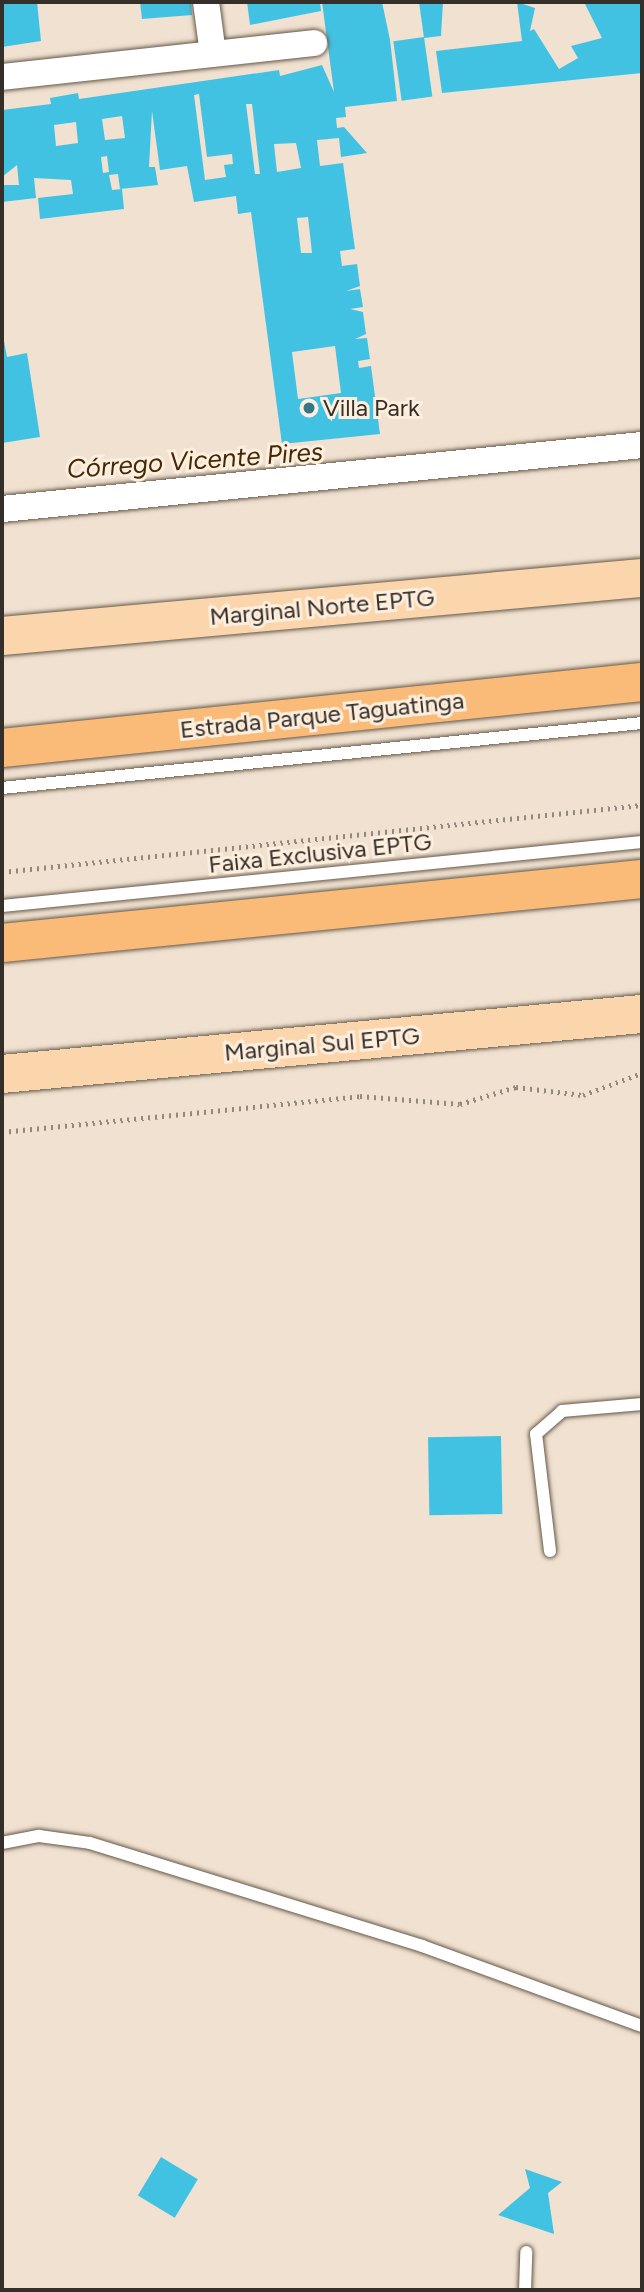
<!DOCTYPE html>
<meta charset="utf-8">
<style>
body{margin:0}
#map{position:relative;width:644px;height:2292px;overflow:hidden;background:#f1e1d0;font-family:Figtree,sans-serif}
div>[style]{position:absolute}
.building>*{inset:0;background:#42c2e2;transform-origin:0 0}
.path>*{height:4.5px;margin-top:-2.25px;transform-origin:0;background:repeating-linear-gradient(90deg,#93887d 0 2px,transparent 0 7px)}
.roads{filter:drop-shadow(0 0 2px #66594a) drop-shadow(0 0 2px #66594a)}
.lane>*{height:12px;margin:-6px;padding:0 6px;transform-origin:6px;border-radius:6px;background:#fff}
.street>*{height:26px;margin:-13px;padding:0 13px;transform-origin:13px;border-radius:13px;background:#fff}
.primary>*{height:38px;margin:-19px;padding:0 19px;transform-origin:19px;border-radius:19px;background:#fbd6ad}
.highway>*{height:38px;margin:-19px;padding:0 19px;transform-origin:19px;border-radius:19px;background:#f9bb77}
.dots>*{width:19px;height:19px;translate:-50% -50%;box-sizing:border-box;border:4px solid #feeedd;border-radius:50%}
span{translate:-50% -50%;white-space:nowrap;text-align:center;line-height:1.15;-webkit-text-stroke:6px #feeedd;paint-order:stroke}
.poi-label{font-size:24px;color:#352f29}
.left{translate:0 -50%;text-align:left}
.street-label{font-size:24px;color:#352f29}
.water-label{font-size:26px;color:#412807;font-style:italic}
.frame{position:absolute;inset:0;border:4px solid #352f29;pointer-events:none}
</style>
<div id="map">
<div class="building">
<div style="clip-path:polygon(2px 2px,37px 2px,41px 41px,2px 47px)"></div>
<div style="clip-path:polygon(140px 2px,191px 2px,192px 15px,142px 19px)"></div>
<div style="clip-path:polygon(247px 2px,320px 2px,321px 11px,250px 25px)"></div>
<div style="clip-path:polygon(evenodd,322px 2px,382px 2px,390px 40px,397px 101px,345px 107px,346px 117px,336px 118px,337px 128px,344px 127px,367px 153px,341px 157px,339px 138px,317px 140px,320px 166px,343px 163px,355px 249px,340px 251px,342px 266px,357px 264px,360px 286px,346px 291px,360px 289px,363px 307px,350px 309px,363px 312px,366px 334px,355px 339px,367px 338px,370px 359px,358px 361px,359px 368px,371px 366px,380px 434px,282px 444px,251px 212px,238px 214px,236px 196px,194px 202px,187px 166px,160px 170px,152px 111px,149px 167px,155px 167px,158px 185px,120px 189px,118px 174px,109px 175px,112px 190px,122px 189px,124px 209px,40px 219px,38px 198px,73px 194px,71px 180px,34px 178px,36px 198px,2px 202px,2px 185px,19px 185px,17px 165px,2px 177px,2px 110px,51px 104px,50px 98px,78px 93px,79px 99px,279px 70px,280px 76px,322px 65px,334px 92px,322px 2px,199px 94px,207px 157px,232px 154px,233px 164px,224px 165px,226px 177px,205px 180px,194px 95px,199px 94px,322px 2px,246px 104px,252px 104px,260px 174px,255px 174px,246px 104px,322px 2px,122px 116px,125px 138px,105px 140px,102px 119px,122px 116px,322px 2px,76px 122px,78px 143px,56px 146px,54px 125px,76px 122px,322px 2px,296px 143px,301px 168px,277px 172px,274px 144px,296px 143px,322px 2px,107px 156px,109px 172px,103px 173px,101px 157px,107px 156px,322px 2px,308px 217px,312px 253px,301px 253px,297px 218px,308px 217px,322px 2px,335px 346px,341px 393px,298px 399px,292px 352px,335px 346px)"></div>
<div style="clip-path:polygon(419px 2px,443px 2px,441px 36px,424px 38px)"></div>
<div style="clip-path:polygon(517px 2px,535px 8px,530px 31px,534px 29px,559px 69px,578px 58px,571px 46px,602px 38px,584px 2px,642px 2px,642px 73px,442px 93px,436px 51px,522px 41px)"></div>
<div style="left:424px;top:37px;width:60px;height:31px;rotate:82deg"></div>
<div style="clip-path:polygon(2px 330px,7px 357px,27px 353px,40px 437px,2px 443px)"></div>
<div style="left:501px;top:1436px;width:78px;height:73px;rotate:89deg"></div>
<div style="left:161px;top:2157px;width:43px;height:45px;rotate:31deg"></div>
<div style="clip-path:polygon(525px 2169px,562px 2182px,548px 2193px,554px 2234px,498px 2215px,530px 2188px)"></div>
</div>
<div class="path">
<div style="left:2px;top:872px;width:643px;rotate:-5.98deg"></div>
<div style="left:2px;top:1132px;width:360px;rotate:-5.7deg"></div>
<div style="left:360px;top:1096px;width:100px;rotate:4.6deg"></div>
<div style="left:460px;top:1104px;width:59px;rotate:-16.9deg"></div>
<div style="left:516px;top:1087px;width:67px;rotate:6.8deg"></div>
<div style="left:583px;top:1095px;width:63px;rotate:-20.4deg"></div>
</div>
<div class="roads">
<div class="lane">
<div style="left:2px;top:788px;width:643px;rotate:-5.8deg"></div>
<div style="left:2px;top:906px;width:643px;rotate:-5.71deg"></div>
<div style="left:550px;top:1551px;width:118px;rotate:-96.8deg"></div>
<div style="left:536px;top:1434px;width:35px;rotate:-41deg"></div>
<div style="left:562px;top:1411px;width:80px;rotate:-5deg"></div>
<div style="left:2px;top:1843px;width:38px;rotate:-11deg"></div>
<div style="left:39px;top:1836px;width:51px;rotate:7.8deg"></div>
<div style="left:90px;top:1843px;width:348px;rotate:17.2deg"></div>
<div style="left:422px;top:1946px;width:234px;rotate:20deg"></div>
<div style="left:525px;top:2290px;width:38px;rotate:-88deg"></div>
</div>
<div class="street">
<div style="left:206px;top:2px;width:52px;rotate:82.3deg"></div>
<div style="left:2px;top:77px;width:314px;rotate:-6.2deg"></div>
<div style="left:2px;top:509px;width:643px;rotate:-5.71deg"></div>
</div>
<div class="primary">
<div style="left:2px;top:636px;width:643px;rotate:-5.18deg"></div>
<div style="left:2px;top:1074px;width:643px;rotate:-5.36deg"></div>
</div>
<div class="highway">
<div style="left:2px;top:748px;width:643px;rotate:-5.89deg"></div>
<div style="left:2px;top:943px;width:643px;rotate:-5.71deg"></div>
</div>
</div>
<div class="dots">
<div style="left:309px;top:408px;background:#357789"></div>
</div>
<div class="poi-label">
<span class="left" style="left:323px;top:408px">Villa Park</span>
</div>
<div class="street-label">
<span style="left:322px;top:607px;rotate:-5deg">Marginal Norte EPTG</span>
<span style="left:322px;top:715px;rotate:-6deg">Estrada Parque Taguatinga</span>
<span style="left:320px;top:853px;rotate:-6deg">Faixa Exclusiva EPTG</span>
<span style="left:322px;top:1044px;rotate:-5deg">Marginal Sul EPTG</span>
</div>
<div class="water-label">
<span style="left:195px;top:461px;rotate:-4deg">Córrego Vicente Pires</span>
</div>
<div class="frame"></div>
</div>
